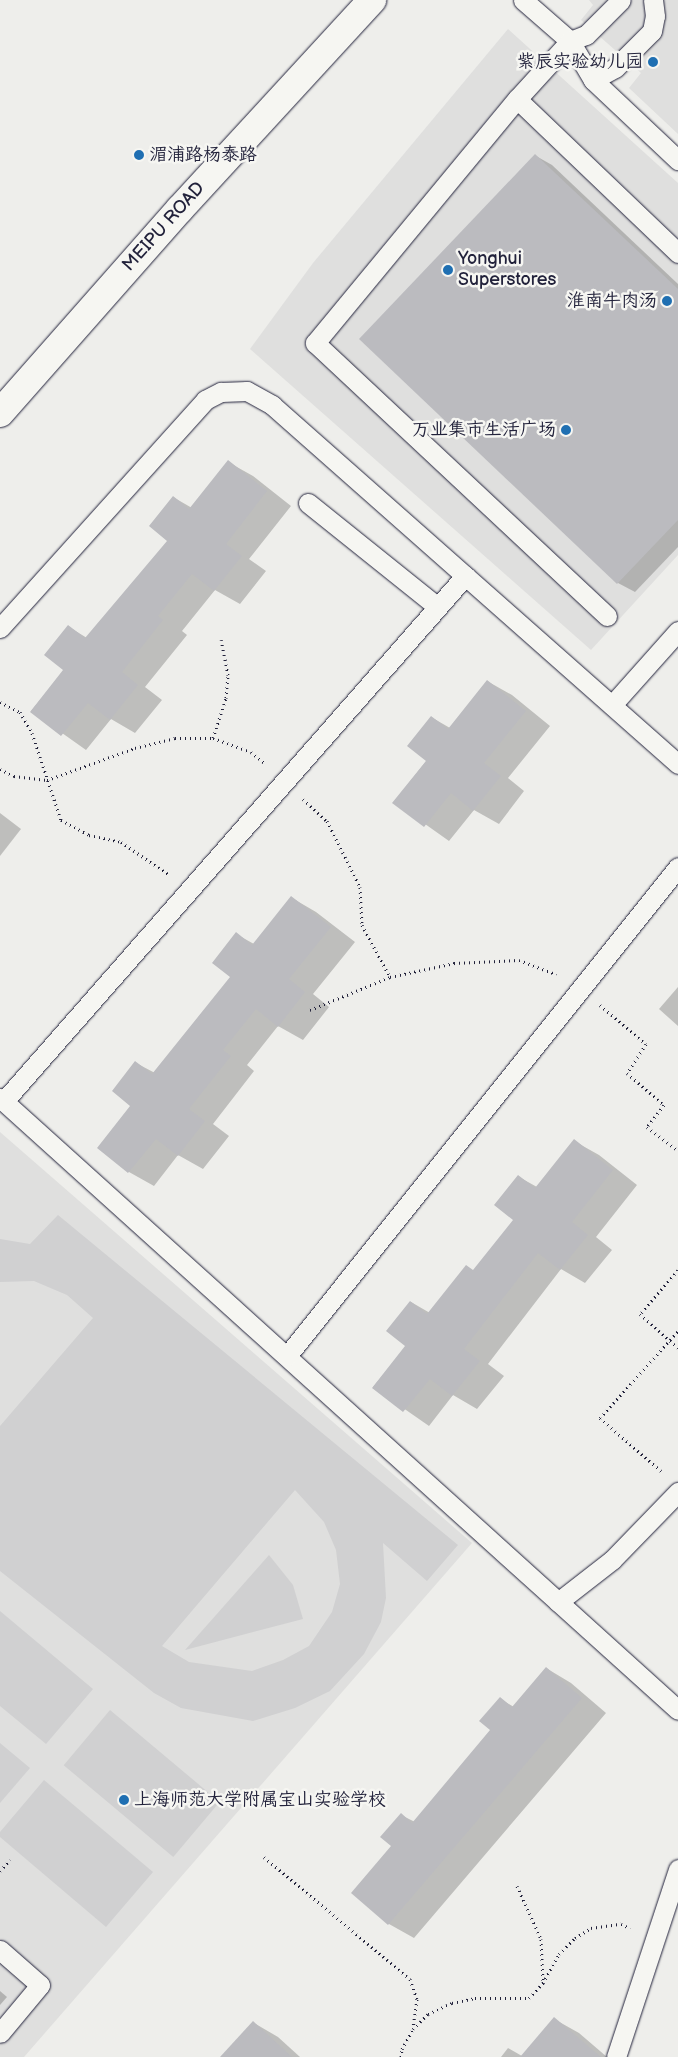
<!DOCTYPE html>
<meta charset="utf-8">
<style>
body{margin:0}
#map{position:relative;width:678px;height:2057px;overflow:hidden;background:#eeeeeb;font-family:"Balsamiq Sans","LXGW WenKai TC",sans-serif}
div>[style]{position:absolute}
.built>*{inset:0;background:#dfdfde}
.green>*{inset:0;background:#d0d0d1;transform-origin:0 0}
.shadow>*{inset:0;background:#0003}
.building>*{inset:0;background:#bbbbbf}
.path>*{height:3px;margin-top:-1.5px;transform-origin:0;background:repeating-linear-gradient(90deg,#22223b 0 1px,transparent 0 5px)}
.roads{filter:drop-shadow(0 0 1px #22223b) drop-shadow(0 0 1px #22223b)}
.service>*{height:19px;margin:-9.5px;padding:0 9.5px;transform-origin:9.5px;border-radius:9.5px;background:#f6f6f2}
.tertiary>*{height:28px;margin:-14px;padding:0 14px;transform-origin:14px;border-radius:14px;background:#f6f6f2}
.dots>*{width:14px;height:14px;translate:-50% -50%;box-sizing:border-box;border:2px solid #f6f6f2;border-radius:50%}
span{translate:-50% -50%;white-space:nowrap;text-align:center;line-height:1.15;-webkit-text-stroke:5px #f6f6f2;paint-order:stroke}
.poi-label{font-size:18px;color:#22223b}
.right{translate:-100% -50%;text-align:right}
.left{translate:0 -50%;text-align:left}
.street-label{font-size:18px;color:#22223b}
</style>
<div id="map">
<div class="built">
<div style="clip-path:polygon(589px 0,678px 0,678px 134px,629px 88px,641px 73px,581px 20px,593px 5px)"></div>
<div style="clip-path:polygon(508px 29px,678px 183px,678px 555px,591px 650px,250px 349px,313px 263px)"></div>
<div style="clip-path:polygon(0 1132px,472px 1543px,24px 2057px,0 2057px)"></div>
</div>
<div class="green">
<div style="clip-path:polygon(evenodd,58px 1215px,458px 1545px,427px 1581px,383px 1543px,386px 1598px,381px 1622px,364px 1654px,330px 1691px,295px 1708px,253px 1721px,181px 1708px,154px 1693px,0 1571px,0 1426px,93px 1318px,67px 1295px,34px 1281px,0 1282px,0 1239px,30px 1244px,58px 1215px,295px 1490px,324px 1522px,336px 1550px,340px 1584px,332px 1612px,309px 1646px,283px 1660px,252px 1671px,189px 1662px,162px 1646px,295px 1490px)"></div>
<div style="clip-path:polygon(269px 1555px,293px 1585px,303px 1619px,185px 1650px)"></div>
<div style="clip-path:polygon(0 1611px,93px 1689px,46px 1744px,0 1706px)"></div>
<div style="left:110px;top:1710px;width:143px;height:72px;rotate:40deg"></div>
<div style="clip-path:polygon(0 1743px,30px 1768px,0 1803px)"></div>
<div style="clip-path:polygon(44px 1780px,153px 1872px,106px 1927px,0 1837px,0 1832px)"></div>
</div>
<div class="shadow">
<div style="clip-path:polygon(536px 156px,552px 165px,678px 284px,678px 547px,635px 592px,618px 583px)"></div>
<div style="clip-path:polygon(228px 462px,253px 476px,291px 506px,249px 559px,266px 571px,240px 604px,215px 590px,182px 631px,187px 635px,145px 687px,162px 700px,135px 733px,111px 719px,86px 750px,31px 711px,65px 670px,69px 627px,87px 638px,169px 541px,173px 497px,192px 508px)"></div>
<div style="clip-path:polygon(487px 681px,512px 695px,550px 726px,508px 778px,524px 791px,499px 824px,474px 810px,449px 841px,394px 802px,427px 760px,431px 717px,450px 728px)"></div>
<div style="clip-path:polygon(0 813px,21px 829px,0 856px)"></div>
<div style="clip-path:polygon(292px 898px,316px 912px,355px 942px,313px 994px,329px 1007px,303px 1040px,278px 1026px,247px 1065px,254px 1071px,213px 1124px,229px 1136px,203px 1169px,178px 1155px,154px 1186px,129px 1172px,136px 1063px,155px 1073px,232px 976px,236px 934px,254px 944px)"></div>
<div style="clip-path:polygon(678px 987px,678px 1026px,659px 1009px)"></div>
<div style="clip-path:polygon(574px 1141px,599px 1155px,637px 1185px,596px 1237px,612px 1250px,585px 1283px,561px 1269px,488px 1364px,504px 1376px,477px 1409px,453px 1395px,429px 1426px,373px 1387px,407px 1346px,411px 1302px,430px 1313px,474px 1271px,515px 1219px,519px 1177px,537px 1187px)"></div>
<div style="clip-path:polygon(546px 1668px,571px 1683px,606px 1713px,414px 1938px,389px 1924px,393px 1846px,401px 1815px,415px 1822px,492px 1730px,500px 1699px,514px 1707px)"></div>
<div style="clip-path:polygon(0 1991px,7px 1997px,0 2005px)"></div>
<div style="clip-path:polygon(554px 2019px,579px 2033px,607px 2057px,501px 2057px,508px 2048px,522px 2056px)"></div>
<div style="clip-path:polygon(254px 2023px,278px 2037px,300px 2057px,222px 2057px)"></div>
</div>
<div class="building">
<div style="clip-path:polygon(535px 154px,678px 289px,678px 520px,617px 584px,359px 339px)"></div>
<div style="clip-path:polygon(228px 460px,267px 491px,226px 544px,242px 556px,214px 591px,192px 574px,158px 616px,163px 620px,122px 672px,138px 685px,110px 720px,88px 703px,61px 736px,30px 712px,63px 670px,44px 655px,68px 625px,85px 638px,167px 541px,149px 526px,173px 496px,189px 509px)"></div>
<div style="clip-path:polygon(487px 680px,526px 711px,484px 763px,501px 776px,473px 811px,451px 793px,424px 827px,392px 803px,426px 761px,407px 746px,431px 716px,448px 729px)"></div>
<div style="clip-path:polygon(291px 896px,331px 927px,289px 979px,305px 992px,278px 1027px,256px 1009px,223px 1050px,231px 1056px,189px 1109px,205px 1121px,178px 1156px,156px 1139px,128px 1173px,97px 1148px,130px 1106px,112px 1091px,135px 1061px,152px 1074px,230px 977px,212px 963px,236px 932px,252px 945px)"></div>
<div style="clip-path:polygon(574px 1139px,613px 1170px,572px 1222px,588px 1235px,560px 1270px,538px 1253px,464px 1349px,480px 1361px,452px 1396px,430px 1379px,403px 1412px,372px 1388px,405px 1346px,386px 1331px,410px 1301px,427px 1314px,466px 1265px,473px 1270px,513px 1220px,494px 1205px,518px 1175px,535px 1188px)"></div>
<div style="clip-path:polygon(546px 1667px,582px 1698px,388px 1925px,351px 1893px,391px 1846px,380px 1837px,401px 1813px,412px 1823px,490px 1730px,479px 1721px,500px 1697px,512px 1707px)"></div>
<div style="clip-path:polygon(554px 2017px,601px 2057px,520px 2057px)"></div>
<div style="clip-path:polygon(253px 2021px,292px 2057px,220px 2057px)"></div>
</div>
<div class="path">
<div style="left:0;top:702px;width:22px;rotate:27deg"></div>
<div style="left:20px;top:712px;width:24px;rotate:60deg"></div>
<div style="left:32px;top:733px;width:92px;rotate:71.6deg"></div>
<div style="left:61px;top:820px;width:32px;rotate:28deg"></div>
<div style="left:89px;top:835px;width:33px;rotate:12deg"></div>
<div style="left:121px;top:842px;width:57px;rotate:34.2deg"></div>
<div style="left:213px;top:738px;width:42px;rotate:-72deg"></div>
<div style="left:226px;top:698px;width:23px;rotate:-85deg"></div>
<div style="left:228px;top:675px;width:36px;rotate:-101deg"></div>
<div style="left:0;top:769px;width:16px;rotate:27deg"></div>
<div style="left:14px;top:776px;width:33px;rotate:7deg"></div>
<div style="left:47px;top:780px;width:94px;rotate:-20deg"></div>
<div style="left:135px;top:748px;width:41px;rotate:-14deg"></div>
<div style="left:175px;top:738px;width:38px"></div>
<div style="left:213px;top:738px;width:40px;rotate:20.2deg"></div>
<div style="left:251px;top:752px;width:19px;rotate:39deg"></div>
<div style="left:303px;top:799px;width:33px;rotate:43deg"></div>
<div style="left:327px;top:821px;width:74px;rotate:63.4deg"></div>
<div style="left:360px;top:887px;width:38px;rotate:87deg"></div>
<div style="left:362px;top:925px;width:59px;rotate:61.7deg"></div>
<div style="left:600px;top:1005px;width:60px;rotate:40.3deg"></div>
<div style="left:646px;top:1044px;width:35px;rotate:123deg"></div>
<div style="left:627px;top:1073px;width:49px;rotate:40.9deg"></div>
<div style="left:664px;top:1105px;width:28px;rotate:128deg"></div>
<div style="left:647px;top:1127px;width:39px;rotate:37deg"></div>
<div style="left:310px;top:1010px;width:87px;rotate:-22.4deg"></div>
<div style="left:390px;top:977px;width:66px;rotate:-12.3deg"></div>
<div style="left:454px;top:963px;width:65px;rotate:-2.6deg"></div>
<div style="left:519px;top:960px;width:40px;rotate:21deg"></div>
<div style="left:678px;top:1270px;width:58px;rotate:130.8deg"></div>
<div style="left:640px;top:1314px;width:51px;rotate:41.8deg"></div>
<div style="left:661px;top:1471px;width:81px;rotate:-139deg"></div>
<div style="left:600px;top:1418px;width:117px;rotate:-48.1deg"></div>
<div style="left:264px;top:1857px;width:190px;rotate:39.9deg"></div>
<div style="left:410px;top:1979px;width:21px;rotate:71deg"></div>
<div style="left:417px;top:1999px;width:30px;rotate:98deg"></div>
<div style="left:0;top:1871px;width:15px;rotate:-48deg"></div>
<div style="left:517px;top:1886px;width:58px;rotate:65.6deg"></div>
<div style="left:541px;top:1939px;width:43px;rotate:87.3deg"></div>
<div style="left:401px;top:2057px;width:8px;rotate:-83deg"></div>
<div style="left:402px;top:2049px;width:23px;rotate:-61deg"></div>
<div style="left:413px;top:2029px;width:21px;rotate:-45deg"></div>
<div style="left:428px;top:2014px;width:26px;rotate:-25deg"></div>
<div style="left:452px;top:2003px;width:24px;rotate:-12deg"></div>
<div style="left:475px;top:1998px;width:54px"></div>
<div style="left:529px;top:1998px;width:21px;rotate:-47deg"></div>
<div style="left:543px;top:1983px;width:33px;rotate:-61deg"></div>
<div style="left:559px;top:1954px;width:23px;rotate:-45deg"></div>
<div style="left:575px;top:1938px;width:19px;rotate:-32deg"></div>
<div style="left:591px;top:1928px;width:30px;rotate:-8deg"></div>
<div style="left:621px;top:1924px;width:10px;rotate:24deg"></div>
</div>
<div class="roads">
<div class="service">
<div style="left:523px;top:0;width:62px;rotate:41.1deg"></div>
<div style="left:570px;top:41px;width:45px;rotate:59.5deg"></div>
<div style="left:593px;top:80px;width:117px;rotate:43.3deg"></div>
<div style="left:593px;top:80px;width:25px;rotate:-29deg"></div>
<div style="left:615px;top:68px;width:52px;rotate:-45deg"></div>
<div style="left:652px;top:31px;width:15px;rotate:-79deg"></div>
<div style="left:655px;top:16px;width:16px;rotate:-97deg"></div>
<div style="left:517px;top:99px;width:223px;rotate:43.7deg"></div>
<div style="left:308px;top:503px;width:166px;rotate:38.7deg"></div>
<div style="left:607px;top:616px;width:400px;rotate:-136.9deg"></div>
<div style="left:315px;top:343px;width:317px;rotate:-50.4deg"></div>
<div style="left:517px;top:99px;width:79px;rotate:-47.6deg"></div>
<div style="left:570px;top:41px;width:17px;rotate:-21deg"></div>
<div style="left:586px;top:35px;width:49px;rotate:-45deg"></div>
<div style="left:0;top:628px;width:307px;rotate:-48deg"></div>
<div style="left:205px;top:400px;width:18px;rotate:-27deg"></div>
<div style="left:221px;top:392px;width:26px;rotate:-2deg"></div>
<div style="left:247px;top:391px;width:29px;rotate:29deg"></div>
<div style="left:272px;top:405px;width:542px;rotate:41.48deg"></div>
<div style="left:612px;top:705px;width:99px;rotate:-48.3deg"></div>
<div style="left:0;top:1098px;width:913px;rotate:42.07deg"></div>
<div style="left:4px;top:1101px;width:699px;rotate:-48.71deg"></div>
<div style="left:287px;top:1356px;width:626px;rotate:-51.35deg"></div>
<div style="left:558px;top:1602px;width:68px;rotate:-37.9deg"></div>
<div style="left:612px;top:1560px;width:95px;rotate:-45.9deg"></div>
<div style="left:0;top:1950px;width:53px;rotate:41.2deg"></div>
<div style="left:40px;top:1985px;width:62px;rotate:129.8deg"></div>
<div style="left:616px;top:2057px;width:198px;rotate:-71.7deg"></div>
</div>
<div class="tertiary">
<div style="left:0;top:413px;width:272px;rotate:-48.6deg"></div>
<div style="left:180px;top:209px;width:284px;rotate:-47.4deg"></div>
</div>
</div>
<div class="dots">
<div style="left:653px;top:62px;background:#1f6fb2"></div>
<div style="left:139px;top:155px;background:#1f6fb2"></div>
<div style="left:448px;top:270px;background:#1f6fb2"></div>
<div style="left:667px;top:301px;background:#1f6fb2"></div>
<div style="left:566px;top:430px;background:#1f6fb2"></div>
<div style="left:124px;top:1800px;background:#1f6fb2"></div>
</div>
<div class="poi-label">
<span class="right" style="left:643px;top:62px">紫辰实验幼儿园</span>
<span class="left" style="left:149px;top:155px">湄浦路杨泰路</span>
<span class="left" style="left:458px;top:270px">Yonghui<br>Superstores</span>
<span class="right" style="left:657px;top:301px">淮南牛肉汤</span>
<span class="right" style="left:556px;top:430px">万业集市生活广场</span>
<span class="left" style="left:134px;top:1800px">上海师范大学附属宝山实验学校</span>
</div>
<div class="street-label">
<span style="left:164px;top:227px;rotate:-48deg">MEIPU ROAD</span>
</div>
</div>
